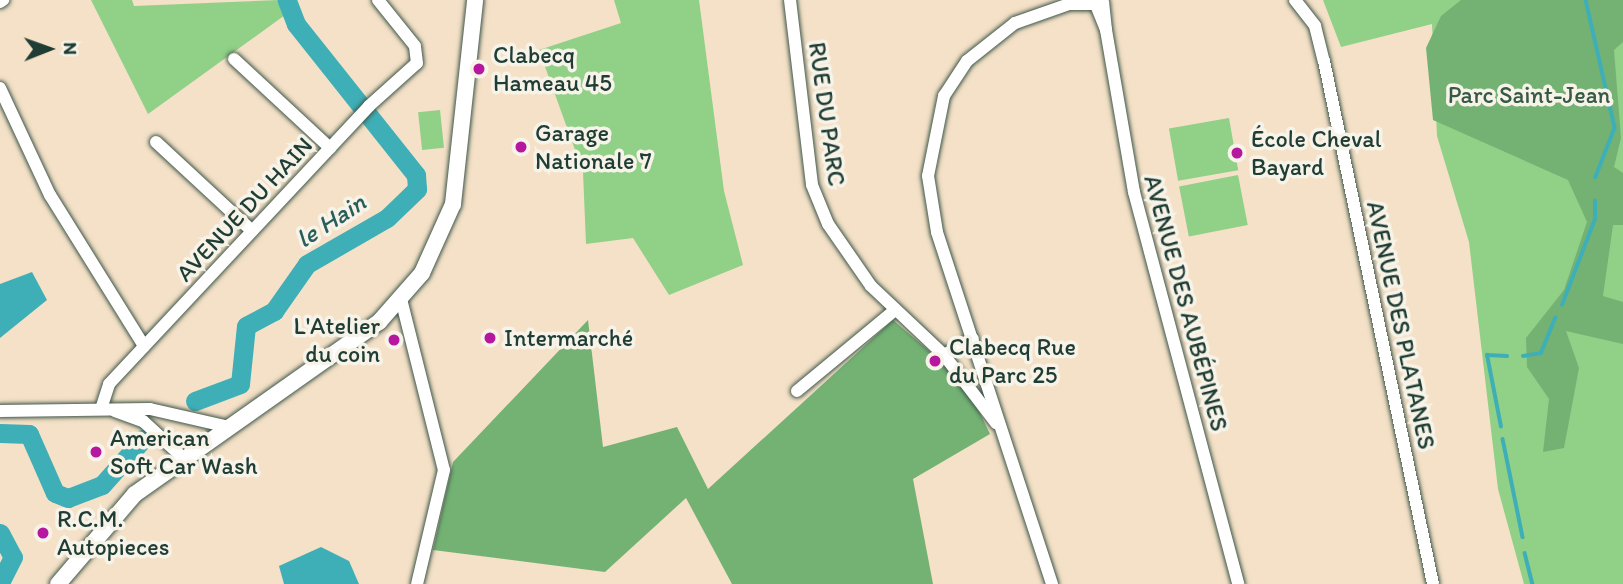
<!DOCTYPE html>
<meta charset="utf-8">
<style>
body{margin:0}
#map{position:relative;width:1623px;height:584px;overflow:hidden;background:#f4e1c7;font-family:Itim,sans-serif}
div>[style]{position:absolute}
.green>*{inset:0;background:#90d087;transform-origin:0 0}
.forest>*{inset:0;background:#74b274}
.water>*{inset:0;background:#3eafb7}
.stream>*{height:3.5px;margin:-1.75px;padding:0 1.75px;transform-origin:1.75px;border-radius:1.75px;background:#3eafb7}
.river>*{height:19px;margin:-9.5px;padding:0 9.5px;transform-origin:9.5px;border-radius:9.5px;background:#3eafb7}
.roads{filter:drop-shadow(0 0 2px #3f564a) drop-shadow(0 0 2px #3f564a)}
.minor>*{height:12px;margin:-6px;padding:0 6px;transform-origin:6px;border-radius:6px;background:#fff}
.major>*{height:16px;margin:-8px;padding:0 8px;transform-origin:8px;border-radius:8px;background:#fff}
.dots>*{width:19px;height:19px;translate:-50% -50%;box-sizing:border-box;border:4px solid #f7f3e8;border-radius:50%}
span{translate:-50% -50%;white-space:nowrap;text-align:center;line-height:1.15;-webkit-text-stroke:7px #f7f3e8;paint-order:stroke}
.poi-label{font-size:24px;color:#1f3d34}
.left{translate:0 -50%;text-align:left}
.right{translate:-100% -50%;text-align:right}
.park-label{font-size:24px;color:#365a45}
.street-label{font-size:24px;color:#1f3d34}
.water-label{font-size:26px;color:#285f5b;font-style:italic}
.north{position:absolute;left:14px;top:14px;width:70px;height:70px;-webkit-text-stroke:5px #f7f3e8;paint-order:stroke;rotate:89deg;font-size:19px;font-weight:700;line-height:28px;text-align:center;color:#1f3d34}
.north::after{content:'';display:block;margin:auto;width:24px;height:32px;background:#1f3d34;clip-path:polygon(50% 0,100% 100%,50% 72%,0 100%)}
</style>
<div id="map">
<div class="green">
<div style="clip-path:polygon(91px 0,132px 0,134px 6px,279px 0,285px 15px,148px 114px)"></div>
<div style="clip-path:polygon(614px 0,699px 0,724px 191px,743px 265px,669px 295px,633px 238px,586px 244px,583px 172px,539px 50px,621px 23px)"></div>
<div style="clip-path:polygon(1323px 0,1623px 0,1623px 584px,1524px 584px,1498px 489px,1469px 242px,1437px 136px,1432px 24px,1341px 47px)"></div>
<div style="left:440px;top:110px;width:38px;height:22px;rotate:84deg"></div>
<div style="left:1229px;top:118px;width:53px;height:61px;rotate:80deg"></div>
<div style="left:1238px;top:175px;width:51px;height:60px;rotate:79deg"></div>
</div>
<div class="forest">
<div style="clip-path:polygon(1461px 0,1623px 0,1623px 42px,1614px 50px,1621px 138px,1614px 167px,1623px 173px,1623px 225px,1613px 225px,1603px 296px,1623px 302px,1623px 344px,1566px 331px,1579px 368px,1564px 448px,1543px 452px,1549px 399px,1527px 367px,1526px 338px,1564px 290px,1587px 222px,1568px 180px,1433px 120px,1426px 48px,1441px 16px)"></div>
<div style="clip-path:polygon(588px 320px,603px 447px,677px 427px,708px 489px,893px 320px,941px 361px,976px 405px,990px 434px,913px 479px,933px 584px,732px 584px,686px 498px,605px 572px,433px 550px,453px 462px)"></div>
</div>
<div class="water">
<div style="clip-path:polygon(32px 272px,47px 300px,0 338px,0 284px)"></div>
<div style="clip-path:polygon(321px 547px,349px 561px,359px 584px,284px 584px,279px 566px)"></div>
</div>
<div class="stream">
<div style="left:1586px;top:0;width:131px;rotate:77.2deg"></div>
<div style="left:1615px;top:128px;width:53px;rotate:111.2deg"></div>
<div style="left:1562px;top:305px;width:92px;rotate:-69deg"></div>
<div style="left:1595px;top:219px;width:18px;rotate:-90deg"></div>
<div style="left:1523px;top:356px;width:18px;rotate:-9deg"></div>
<div style="left:1541px;top:353px;width:38px;rotate:-68deg"></div>
<div style="left:1501px;top:427px;width:73px;rotate:-101deg"></div>
<div style="left:1487px;top:355px;width:20px;rotate:3deg"></div>
<div style="left:1503px;top:439px;width:100px;rotate:78.5deg"></div>
<div style="left:1525px;top:553px;width:32px;rotate:76deg"></div>
</div>
<div class="river">
<div style="left:195px;top:401px;width:48px;rotate:-20.7deg"></div>
<div style="left:240px;top:384px;width:58px;rotate:-84.1deg"></div>
<div style="left:246px;top:326px;width:32px;rotate:-28deg"></div>
<div style="left:274px;top:311px;width:57px;rotate:-54.9deg"></div>
<div style="left:307px;top:264px;width:92px;rotate:-29.9deg"></div>
<div style="left:387px;top:218px;width:42px;rotate:-44deg"></div>
<div style="left:417px;top:189px;width:14px;rotate:-94deg"></div>
<div style="left:416px;top:175px;width:193px;rotate:-128.5deg"></div>
<div style="left:296px;top:24px;width:26px;rotate:-111deg"></div>
<div style="left:0;top:433px;width:29px;rotate:2deg"></div>
<div style="left:29px;top:434px;width:64px;rotate:66.2deg"></div>
<div style="left:55px;top:493px;width:14px;rotate:21deg"></div>
<div style="left:68px;top:498px;width:36px;rotate:-21deg"></div>
<div style="left:102px;top:485px;width:62px;rotate:-48.3deg"></div>
<div style="left:0;top:533px;width:27px;rotate:62deg"></div>
<div style="left:13px;top:557px;width:29px;rotate:117deg"></div>
</div>
<div class="roads">
<div class="minor">
<div style="left:790px;top:0;width:186px;rotate:83.2deg"></div>
<div style="left:812px;top:185px;width:42px;rotate:67.7deg"></div>
<div style="left:828px;top:224px;width:75px;rotate:55.3deg"></div>
<div style="left:871px;top:286px;width:100px;rotate:43.4deg"></div>
<div style="left:944px;top:355px;width:86px;rotate:52.6deg"></div>
<div style="left:1075px;top:0;width:7px;rotate:146deg"></div>
<div style="left:1069px;top:4px;width:25px"></div>
<div style="left:1295px;top:0;width:33px;rotate:52deg"></div>
<div style="left:1315px;top:26px;width:36px;rotate:76deg"></div>
<div style="left:1324px;top:61px;width:534px;rotate:78.23deg"></div>
<div style="left:0;top:2px;width:4px;rotate:-34deg"></div>
<div style="left:1096px;top:5px;width:27px;rotate:68deg"></div>
<div style="left:1106px;top:30px;width:28px;rotate:-96deg"></div>
<div style="left:1106px;top:30px;width:164px;rotate:80.2deg"></div>
<div style="left:1134px;top:192px;width:406px;rotate:75.1deg"></div>
<div style="left:234px;top:59px;width:131px;rotate:42.8deg"></div>
<div style="left:0;top:88px;width:118px;rotate:65deg"></div>
<div style="left:50px;top:195px;width:178px;rotate:58.1deg"></div>
<div style="left:156px;top:142px;width:131px;rotate:42.8deg"></div>
<div style="left:401px;top:299px;width:176px;rotate:75.9deg"></div>
<div style="left:444px;top:470px;width:117px;rotate:103.3deg"></div>
<div style="left:944px;top:355px;width:33px;rotate:-29deg"></div>
<div style="left:797px;top:391px;width:127px;rotate:-39.6deg"></div>
<div style="left:102px;top:406px;width:23px;rotate:-72deg"></div>
<div style="left:109px;top:384px;width:381px;rotate:-46.9deg"></div>
<div style="left:369px;top:106px;width:64px;rotate:-41.9deg"></div>
<div style="left:417px;top:63px;width:17px;rotate:-97deg"></div>
<div style="left:415px;top:46px;width:59px;rotate:-128.8deg"></div>
<div style="left:0;top:411px;width:150px;rotate:-0.8deg"></div>
<div style="left:150px;top:409px;width:77px;rotate:12.8deg"></div>
<div style="left:115px;top:411px;width:30px;rotate:20deg"></div>
<div style="left:143px;top:421px;width:52px;rotate:42.6deg"></div>
<div style="left:1052px;top:584px;width:370px;rotate:-108.1deg"></div>
<div style="left:937px;top:232px;width:57px;rotate:-99.1deg"></div>
<div style="left:928px;top:176px;width:82px;rotate:-78.7deg"></div>
<div style="left:944px;top:96px;width:42px;rotate:-56.7deg"></div>
<div style="left:967px;top:61px;width:61px;rotate:-38.4deg"></div>
<div style="left:1015px;top:23px;width:57px;rotate:-19.4deg"></div>
</div>
<div class="major">
<div style="left:58px;top:584px;width:118px;rotate:-49.5deg"></div>
<div style="left:135px;top:494px;width:299px;rotate:-35.2deg"></div>
<div style="left:379px;top:322px;width:65px;rotate:-48.7deg"></div>
<div style="left:422px;top:273px;width:76px;rotate:-65.8deg"></div>
<div style="left:453px;top:204px;width:205px;rotate:-83.8deg"></div>
</div>
</div>
<div class="dots">
<div style="left:479px;top:69px;background:#b5179e"></div>
<div style="left:521px;top:147px;background:#b5179e"></div>
<div style="left:1237px;top:153px;background:#b5179e"></div>
<div style="left:490px;top:338px;background:#b5179e"></div>
<div style="left:394px;top:340px;background:#b5179e"></div>
<div style="left:935px;top:361px;background:#b5179e"></div>
<div style="left:96px;top:452px;background:#b5179e"></div>
<div style="left:43px;top:533px;background:#b5179e"></div>
</div>
<div class="poi-label">
<span class="left" style="left:493px;top:69px">Clabecq<br>Hameau 45</span>
<span class="left" style="left:535px;top:147px">Garage<br>Nationale 7</span>
<span class="left" style="left:1251px;top:153px">École Cheval<br>Bayard</span>
<span class="right" style="left:380px;top:340px">L'Atelier<br>du coin</span>
<span class="left" style="left:504px;top:338px">Intermarché</span>
<span class="left" style="left:949px;top:361px">Clabecq Rue<br>du Parc 25</span>
<span class="left" style="left:110px;top:452px">American<br>Soft Car Wash</span>
<span class="left" style="left:57px;top:533px">R.C.M.<br>Autopieces</span>
</div>
<div class="park-label">
<span style="left:1529px;top:95px">Parc Saint-Jean</span>
</div>
<div class="street-label">
<span style="left:827px;top:114px;rotate:82deg">RUE DU PARC</span>
<span style="left:244px;top:209px;rotate:-47deg">AVENUE DU HAIN</span>
<span style="left:1186px;top:303px;rotate:75deg">AVENUE DES AUBÉPINES</span>
<span style="left:1401px;top:325px;rotate:78deg">AVENUE DES PLATANES</span>
</div>
<div class="water-label">
<span style="left:331px;top:221px;rotate:-33deg">le Hain</span>
</div>
<div class="north">N</div>
</div>
